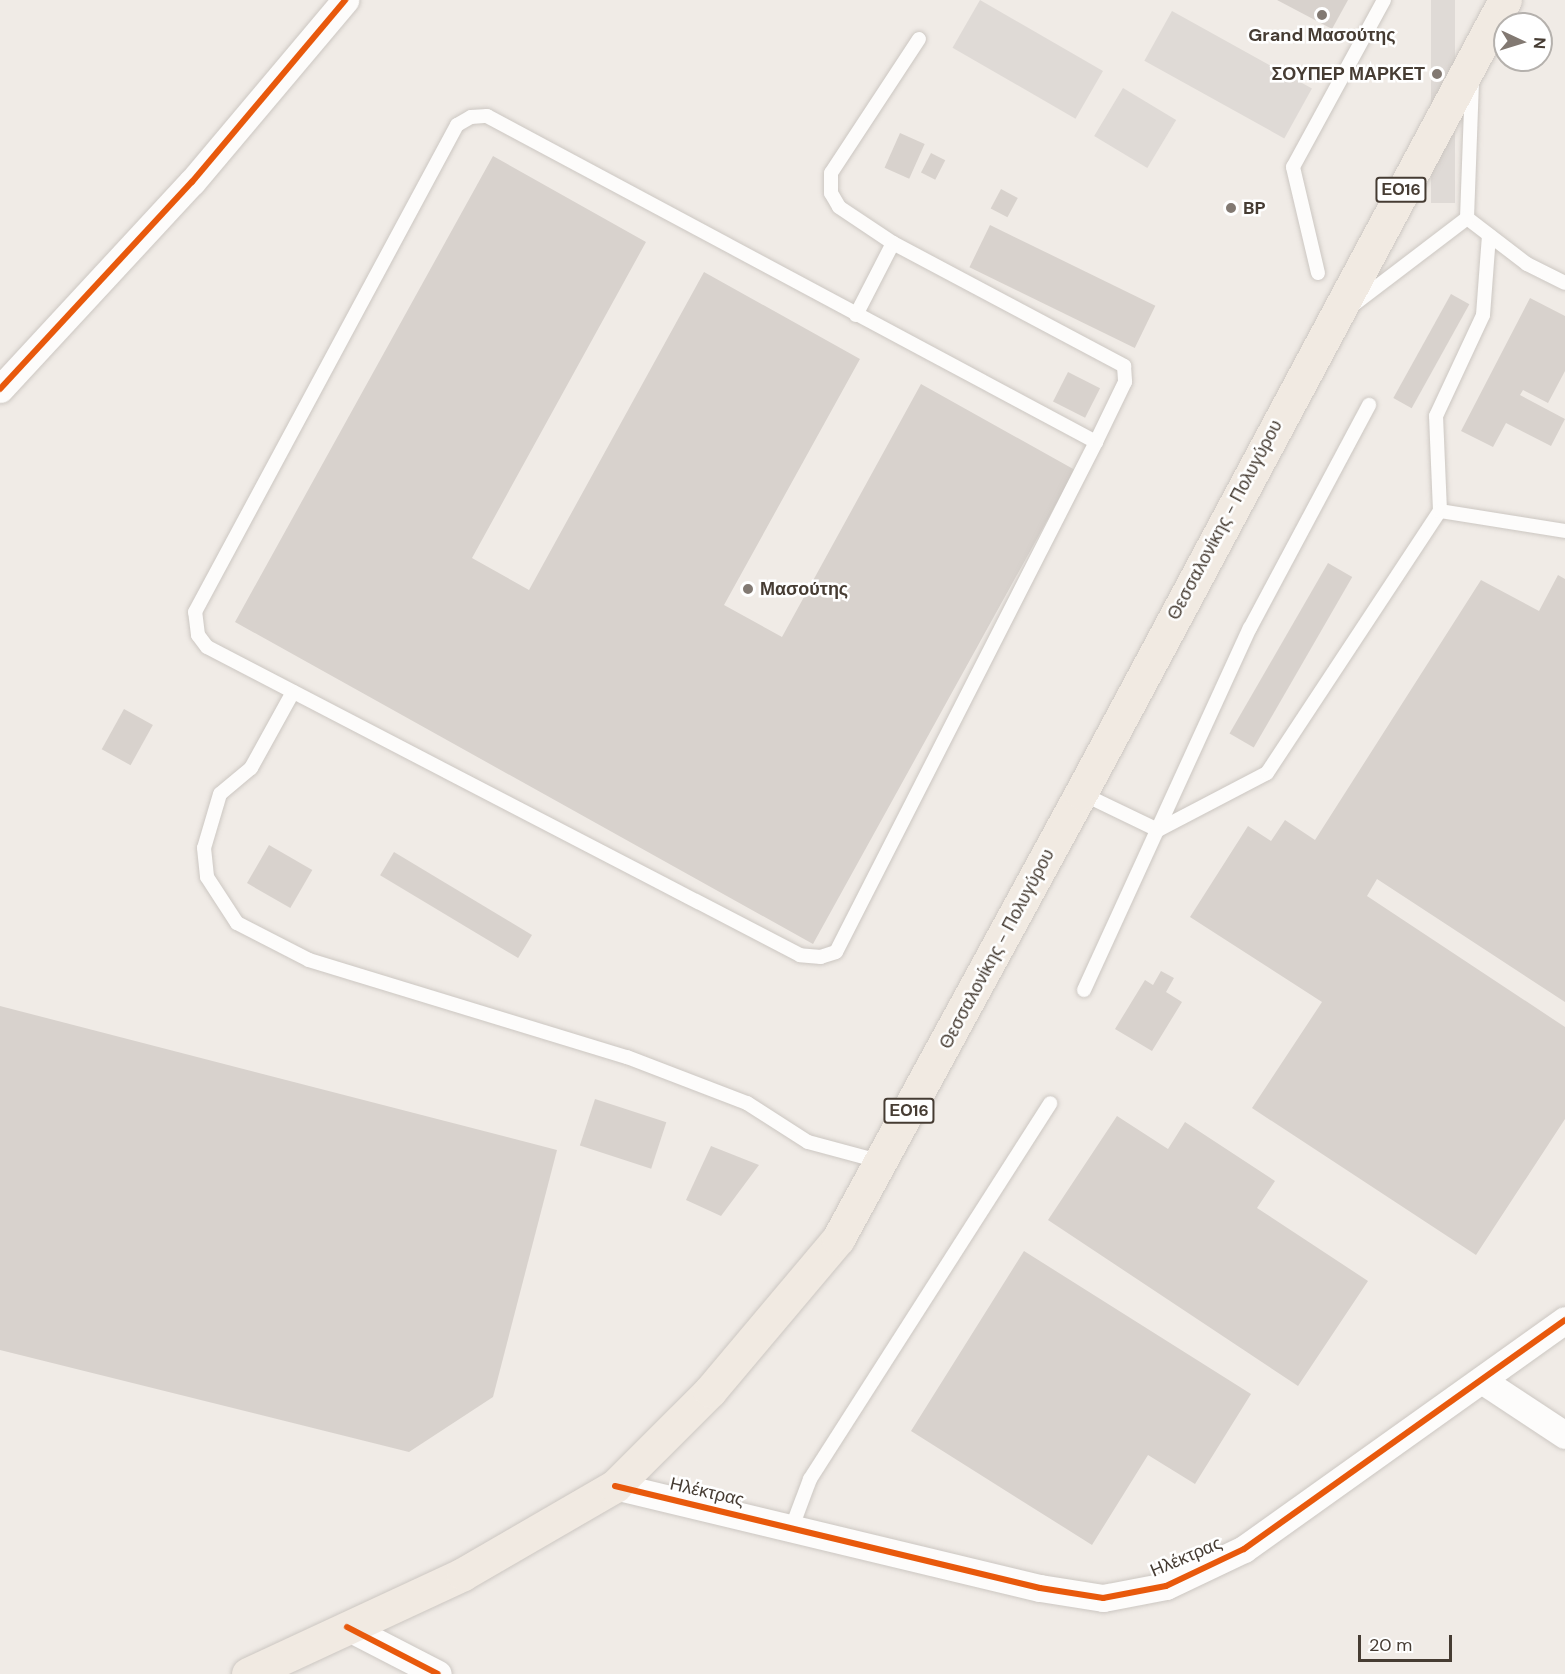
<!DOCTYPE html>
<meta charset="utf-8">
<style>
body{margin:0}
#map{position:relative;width:1565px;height:1674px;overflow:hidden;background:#f0ebe6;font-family:"DM Sans",sans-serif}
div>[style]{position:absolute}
.parking>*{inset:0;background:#dfdad6;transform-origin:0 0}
.building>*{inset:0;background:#d8d2cd;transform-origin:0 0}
.roads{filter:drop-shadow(0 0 2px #ccc7c2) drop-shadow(0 0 2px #ccc7c2)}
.lane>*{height:14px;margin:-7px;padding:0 7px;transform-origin:7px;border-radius:7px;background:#fdfcfb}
.street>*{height:27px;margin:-13.5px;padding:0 13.5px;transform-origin:13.5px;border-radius:13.5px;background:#fdfcfb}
.primary>*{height:33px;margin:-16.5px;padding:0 16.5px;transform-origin:16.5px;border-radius:16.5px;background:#f1eae2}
.cycleway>*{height:6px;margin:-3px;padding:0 3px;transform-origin:3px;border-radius:3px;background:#e8590c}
.dots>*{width:16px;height:16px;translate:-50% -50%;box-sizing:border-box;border:3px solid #fff;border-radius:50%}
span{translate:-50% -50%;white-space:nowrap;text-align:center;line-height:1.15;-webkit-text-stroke:5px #fff;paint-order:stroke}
.shield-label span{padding:2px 4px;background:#fff;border:2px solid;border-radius:4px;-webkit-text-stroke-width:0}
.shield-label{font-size:16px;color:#463c33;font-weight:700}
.poi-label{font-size:18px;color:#463c33;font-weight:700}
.right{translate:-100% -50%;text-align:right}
.left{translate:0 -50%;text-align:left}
.street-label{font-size:18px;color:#463c33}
.north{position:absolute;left:1493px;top:12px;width:60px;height:60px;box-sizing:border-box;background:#fff;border:2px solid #b5b1ad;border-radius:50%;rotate:94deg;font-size:16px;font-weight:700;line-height:24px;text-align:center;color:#463c33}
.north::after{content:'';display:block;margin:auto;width:21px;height:27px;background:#827972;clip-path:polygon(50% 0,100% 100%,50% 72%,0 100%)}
.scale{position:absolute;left:1358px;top:1635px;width:94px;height:27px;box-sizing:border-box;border:3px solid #463c33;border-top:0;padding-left:8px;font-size:18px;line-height:21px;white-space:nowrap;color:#463c33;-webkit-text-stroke:4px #fff;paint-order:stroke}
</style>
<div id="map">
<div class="parking">
<div style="left:980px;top:0;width:142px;height:55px;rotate:30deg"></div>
<div style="left:1431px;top:0;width:24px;height:203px"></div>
<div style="left:1172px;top:11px;width:160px;height:57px;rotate:29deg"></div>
<div style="left:1123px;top:88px;width:62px;height:56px;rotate:31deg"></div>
</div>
<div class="building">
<div style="clip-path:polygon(1277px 0,1348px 0,1332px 29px)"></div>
<div style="left:900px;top:133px;width:27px;height:38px;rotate:24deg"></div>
<div style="left:931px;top:153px;width:16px;height:22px;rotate:27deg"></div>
<div style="clip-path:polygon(493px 156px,646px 242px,472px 558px,529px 590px,704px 272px,860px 359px,724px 605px,782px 637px,921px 384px,1075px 470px,813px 944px,235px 622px)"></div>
<div style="left:1001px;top:189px;width:19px;height:22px;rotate:28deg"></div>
<div style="left:990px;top:225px;width:184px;height:47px;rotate:26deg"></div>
<div style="left:1451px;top:294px;width:21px;height:119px;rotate:29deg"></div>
<div style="clip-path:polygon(1530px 298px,1565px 316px,1565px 371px,1548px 403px,1523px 390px,1520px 395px,1565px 419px,1551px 446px,1506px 423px,1493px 447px,1461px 431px)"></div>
<div style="left:1068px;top:372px;width:36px;height:33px;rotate:27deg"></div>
<div style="left:1328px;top:563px;width:28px;height:197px;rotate:30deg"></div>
<div style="clip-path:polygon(1558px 575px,1565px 579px,1565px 1002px,1377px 879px,1367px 896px,1565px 1027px,1565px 1119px,1476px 1255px,1252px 1108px,1322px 1002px,1190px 917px,1248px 826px,1271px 841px,1285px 820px,1315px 840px,1481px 580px,1539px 611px)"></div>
<div style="left:124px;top:709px;width:33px;height:46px;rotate:29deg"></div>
<div style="left:269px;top:845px;width:50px;height:44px;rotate:30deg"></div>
<div style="left:394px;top:852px;width:161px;height:27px;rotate:31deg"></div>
<div style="clip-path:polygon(1161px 971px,1174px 978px,1166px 992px,1182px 1002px,1152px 1051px,1115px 1029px,1145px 980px,1153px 985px)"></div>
<div style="clip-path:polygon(0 1006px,557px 1150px,493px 1397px,409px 1452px,0 1350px)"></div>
<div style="left:595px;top:1099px;width:75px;height:49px;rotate:18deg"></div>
<div style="clip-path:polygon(1117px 1116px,1168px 1149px,1185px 1122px,1275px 1181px,1257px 1208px,1368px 1281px,1298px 1386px,1048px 1220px)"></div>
<div style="clip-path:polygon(711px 1146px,759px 1165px,721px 1216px,686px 1200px)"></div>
<div style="clip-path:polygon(1024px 1251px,1251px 1394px,1195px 1484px,1148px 1455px,1092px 1545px,911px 1431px)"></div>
</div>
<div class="roads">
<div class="lane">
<div style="left:919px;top:39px;width:160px;rotate:123.3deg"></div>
<div style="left:831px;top:173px;width:20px;rotate:90deg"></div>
<div style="left:831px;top:193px;width:16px;rotate:60deg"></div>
<div style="left:839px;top:207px;width:65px;rotate:33.7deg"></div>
<div style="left:893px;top:243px;width:262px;rotate:28deg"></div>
<div style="left:1124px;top:366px;width:16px;rotate:86deg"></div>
<div style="left:1125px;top:382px;width:67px;rotate:115.8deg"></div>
<div style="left:487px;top:116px;width:691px;rotate:28.16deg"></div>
<div style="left:1096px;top:442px;width:572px;rotate:117.01deg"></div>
<div style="left:836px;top:952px;width:16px;rotate:162deg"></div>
<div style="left:821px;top:957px;width:21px;rotate:-175deg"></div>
<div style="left:800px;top:955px;width:668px;rotate:-152.55deg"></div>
<div style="left:207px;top:647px;width:15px;rotate:-127deg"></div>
<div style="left:198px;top:635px;width:23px;rotate:-97deg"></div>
<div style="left:195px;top:612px;width:553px;rotate:-61.72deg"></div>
<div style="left:457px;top:125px;width:16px;rotate:-30deg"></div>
<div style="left:471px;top:117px;width:16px;rotate:-4deg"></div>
<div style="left:1467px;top:218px;width:139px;rotate:-87.9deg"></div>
<div style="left:1467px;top:218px;width:76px;rotate:37.5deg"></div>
<div style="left:1527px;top:264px;width:42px;rotate:26.6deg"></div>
<div style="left:1318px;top:273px;width:109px;rotate:-103.3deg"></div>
<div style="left:1293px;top:167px;width:190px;rotate:-61.4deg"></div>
<div style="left:1353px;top:305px;width:143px;rotate:-37.3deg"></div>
<div style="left:856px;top:315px;width:81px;rotate:-62.8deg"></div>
<div style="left:1440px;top:511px;width:95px;rotate:-92.4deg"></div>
<div style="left:1436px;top:416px;width:111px;rotate:-65deg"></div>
<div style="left:1483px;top:315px;width:80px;rotate:-85.7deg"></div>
<div style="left:293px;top:692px;width:87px;rotate:118.9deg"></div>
<div style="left:251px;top:768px;width:40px;rotate:140deg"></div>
<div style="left:220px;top:794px;width:56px;rotate:106.5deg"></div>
<div style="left:204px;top:848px;width:29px;rotate:84deg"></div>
<div style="left:207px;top:877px;width:55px;rotate:56.9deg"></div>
<div style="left:237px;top:923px;width:81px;rotate:27.2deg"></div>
<div style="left:309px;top:960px;width:332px;rotate:17deg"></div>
<div style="left:627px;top:1057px;width:129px;rotate:21deg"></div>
<div style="left:747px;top:1103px;width:72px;rotate:32.6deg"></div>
<div style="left:808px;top:1142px;width:77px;rotate:15.1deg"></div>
<div style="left:1081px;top:793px;width:85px;rotate:25.7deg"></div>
<div style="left:1158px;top:830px;width:123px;rotate:-27.6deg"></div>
<div style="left:1267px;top:773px;width:314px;rotate:-56.6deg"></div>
<div style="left:1440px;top:511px;width:127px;rotate:9.1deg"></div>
<div style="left:1084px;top:990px;width:398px;rotate:-65.4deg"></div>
<div style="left:1250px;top:628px;width:253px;rotate:-61.9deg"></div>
<div style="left:792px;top:1527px;width:51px;rotate:-69.4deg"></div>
<div style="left:810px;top:1479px;width:446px;rotate:-57.4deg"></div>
</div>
<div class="street">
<div style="left:0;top:389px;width:282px;rotate:-47.2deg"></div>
<div style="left:192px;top:182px;width:238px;rotate:-49.9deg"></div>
<div style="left:1483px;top:1381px;width:98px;rotate:33.4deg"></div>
<div style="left:615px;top:1486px;width:437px;rotate:13.5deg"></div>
<div style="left:1040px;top:1588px;width:64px;rotate:9deg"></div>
<div style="left:1103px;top:1598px;width:64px;rotate:-10.8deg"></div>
<div style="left:1166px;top:1586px;width:86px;rotate:-25.4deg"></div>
<div style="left:1244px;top:1549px;width:394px;rotate:-35.5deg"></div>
<div style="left:347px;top:1627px;width:102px;rotate:27.3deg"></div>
</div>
<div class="primary">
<div style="left:248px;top:1674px;width:237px;rotate:-24.9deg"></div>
<div style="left:463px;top:1574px;width:176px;rotate:-30.1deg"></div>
<div style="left:615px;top:1486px;width:134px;rotate:-45deg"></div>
<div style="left:710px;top:1391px;width:199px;rotate:-49.9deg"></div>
<div style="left:838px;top:1239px;width:508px;rotate:-61.42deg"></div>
<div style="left:1081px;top:793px;width:899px;rotate:-61.87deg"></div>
</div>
</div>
<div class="cycleway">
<div style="left:0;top:389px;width:282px;rotate:-47.2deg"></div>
<div style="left:192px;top:182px;width:238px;rotate:-49.9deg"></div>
<div style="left:615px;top:1486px;width:437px;rotate:13.5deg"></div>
<div style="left:1040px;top:1588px;width:64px;rotate:9deg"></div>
<div style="left:1103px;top:1598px;width:64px;rotate:-10.8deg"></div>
<div style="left:1166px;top:1586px;width:86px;rotate:-25.4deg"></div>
<div style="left:1244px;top:1549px;width:394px;rotate:-35.5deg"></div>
<div style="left:347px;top:1627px;width:102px;rotate:27.3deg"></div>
</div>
<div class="dots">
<div style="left:1322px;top:15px;background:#827972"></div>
<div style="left:1437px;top:74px;background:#827972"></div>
<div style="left:1231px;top:208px;background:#827972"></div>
<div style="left:748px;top:589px;background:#827972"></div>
</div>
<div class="shield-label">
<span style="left:1401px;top:190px">ΕΟ16</span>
<span style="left:909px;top:1111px">ΕΟ16</span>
</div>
<div class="poi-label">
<span style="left:1322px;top:35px">Grand Μασούτης</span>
<span class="right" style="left:1425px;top:74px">ΣΟΥΠΕΡ ΜΑΡΚΕΤ</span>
<span class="left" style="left:1243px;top:208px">BP</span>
<span class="left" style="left:760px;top:589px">Μασούτης</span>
</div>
<div class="street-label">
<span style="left:1225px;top:520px;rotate:-62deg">Θεσσαλονίκης - Πολυγύρου</span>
<span style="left:997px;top:949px;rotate:-62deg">Θεσσαλονίκης - Πολυγύρου</span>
<span style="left:707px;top:1492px;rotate:13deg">Ηλέκτρας</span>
<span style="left:1186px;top:1557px;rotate:-23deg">Ηλέκτρας</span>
</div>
<div class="north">N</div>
<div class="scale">20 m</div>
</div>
